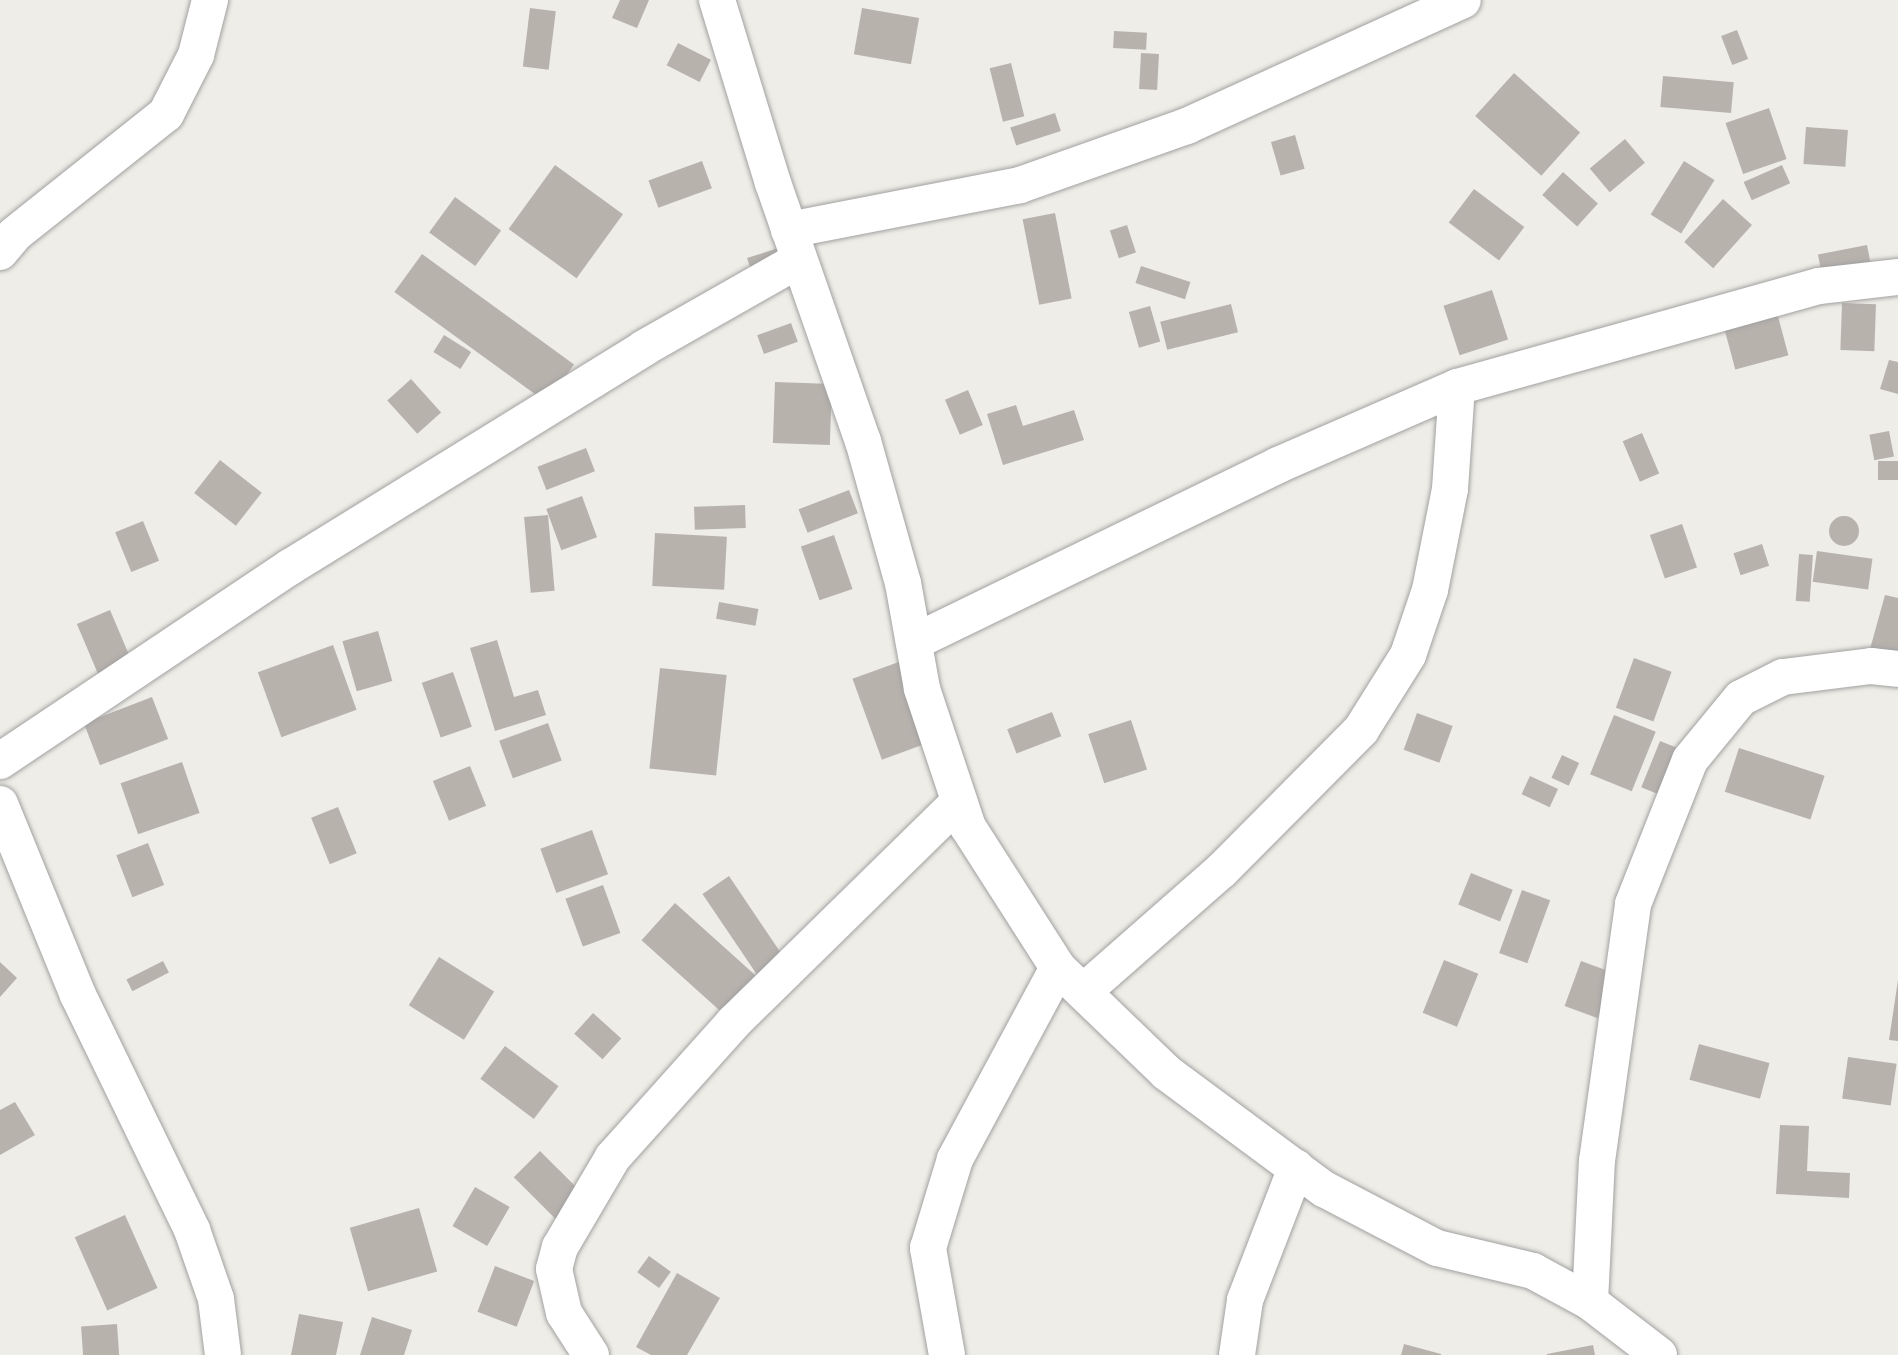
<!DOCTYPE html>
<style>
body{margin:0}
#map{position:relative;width:1898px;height:1355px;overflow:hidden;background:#efede7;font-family:"Varela Round",sans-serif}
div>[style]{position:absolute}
.building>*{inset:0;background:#b8b2ad;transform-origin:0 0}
.round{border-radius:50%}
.roads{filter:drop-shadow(0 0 2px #a1a1a1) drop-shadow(0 0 2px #a1a1a1)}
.street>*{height:36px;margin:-18px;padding:0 18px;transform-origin:18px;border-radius:18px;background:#fff}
span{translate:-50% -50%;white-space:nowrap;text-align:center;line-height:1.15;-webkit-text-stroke:8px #fff;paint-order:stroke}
</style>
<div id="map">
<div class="building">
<div style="clip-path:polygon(620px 0,649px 0,637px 28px,612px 18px)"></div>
<div style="left:530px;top:8px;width:26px;height:59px;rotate:7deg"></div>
<div style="left:862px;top:8px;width:58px;height:47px;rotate:10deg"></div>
<div style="left:1737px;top:30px;width:31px;height:17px;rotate:69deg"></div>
<div style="left:1114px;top:31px;width:33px;height:17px;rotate:3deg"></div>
<div style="left:678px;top:43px;width:37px;height:25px;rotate:27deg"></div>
<div style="left:1141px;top:53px;width:18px;height:36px;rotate:3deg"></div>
<div style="left:1011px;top:63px;width:55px;height:22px;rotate:76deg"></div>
<div style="left:1514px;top:73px;width:89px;height:58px;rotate:42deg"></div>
<div style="left:1663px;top:76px;width:71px;height:31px;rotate:5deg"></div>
<div style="left:1769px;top:108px;width:54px;height:46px;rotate:71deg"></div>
<div style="left:1055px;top:113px;width:19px;height:47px;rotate:72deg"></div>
<div style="left:1806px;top:127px;width:42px;height:37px;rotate:4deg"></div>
<div style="left:1295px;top:135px;width:35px;height:25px;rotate:74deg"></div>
<div style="left:1625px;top:139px;width:31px;height:46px;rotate:50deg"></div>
<div style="left:702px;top:161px;width:29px;height:57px;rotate:70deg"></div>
<div style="left:1684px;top:161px;width:36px;height:63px;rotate:32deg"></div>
<div style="left:555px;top:165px;width:84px;height:79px;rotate:36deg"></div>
<div style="left:1782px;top:165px;width:20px;height:42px;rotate:66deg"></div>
<div style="left:1563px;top:172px;width:47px;height:31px;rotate:42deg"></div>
<div style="left:1474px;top:189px;width:63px;height:42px;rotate:37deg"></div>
<div style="left:455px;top:197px;width:57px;height:44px;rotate:36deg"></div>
<div style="left:1723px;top:199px;width:39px;height:58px;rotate:42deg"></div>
<div style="left:1055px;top:213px;width:87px;height:33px;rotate:79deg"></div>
<div style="left:1127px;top:225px;width:29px;height:18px;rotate:72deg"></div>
<div style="left:1867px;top:245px;width:20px;height:50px;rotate:79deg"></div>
<div style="clip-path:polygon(785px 246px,753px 276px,747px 258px)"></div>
<div style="left:422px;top:254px;width:188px;height:47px;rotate:36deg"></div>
<div style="left:1141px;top:266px;width:52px;height:18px;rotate:18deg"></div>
<div style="left:1492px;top:290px;width:52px;height:51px;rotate:72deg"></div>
<div style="left:1842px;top:303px;width:34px;height:47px;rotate:2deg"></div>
<div style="left:1231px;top:304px;width:29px;height:73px;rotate:76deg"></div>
<div style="left:1150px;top:306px;width:37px;height:22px;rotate:74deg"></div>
<div style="left:1776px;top:309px;width:48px;height:55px;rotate:75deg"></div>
<div style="left:791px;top:323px;width:20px;height:36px;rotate:70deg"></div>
<div style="left:444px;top:335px;width:32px;height:20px;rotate:32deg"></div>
<div style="clip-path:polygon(1889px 360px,1898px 362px,1898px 394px,1880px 389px)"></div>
<div style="left:411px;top:379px;width:45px;height:32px;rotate:48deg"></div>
<div style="left:775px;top:382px;width:57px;height:61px;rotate:2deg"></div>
<div style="left:968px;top:390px;width:38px;height:25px;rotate:67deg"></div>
<div style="clip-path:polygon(1016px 405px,1023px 426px,1074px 410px,1084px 440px,1003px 465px,987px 414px)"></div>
<div style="left:1889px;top:431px;width:26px;height:20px;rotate:79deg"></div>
<div style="left:1642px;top:433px;width:44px;height:21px;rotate:67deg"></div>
<div style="left:586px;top:448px;width:25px;height:52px;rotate:69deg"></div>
<div style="left:220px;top:460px;width:53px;height:42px;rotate:38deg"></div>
<div style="left:1898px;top:461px;width:19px;height:20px;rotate:90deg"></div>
<div style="left:849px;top:490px;width:25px;height:54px;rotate:69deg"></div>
<div style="left:582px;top:496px;width:44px;height:38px;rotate:70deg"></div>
<div style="left:745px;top:505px;width:23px;height:51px;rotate:88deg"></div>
<div style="left:548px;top:515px;width:76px;height:24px;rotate:85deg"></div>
<div class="round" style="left:1829px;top:516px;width:30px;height:30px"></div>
<div style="left:143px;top:521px;width:43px;height:30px;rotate:68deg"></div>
<div style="left:1682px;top:524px;width:46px;height:34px;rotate:71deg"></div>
<div style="left:655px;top:533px;width:72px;height:53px;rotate:3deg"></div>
<div style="left:834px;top:535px;width:57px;height:35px;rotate:71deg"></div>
<div style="left:1762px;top:544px;width:23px;height:30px;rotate:72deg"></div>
<div style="left:1817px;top:551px;width:56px;height:31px;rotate:8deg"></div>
<div style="left:1799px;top:554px;width:14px;height:47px;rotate:4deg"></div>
<div style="clip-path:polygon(1885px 595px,1898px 598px,1898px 656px,1870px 649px)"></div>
<div style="left:719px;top:602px;width:40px;height:17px;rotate:10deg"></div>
<div style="left:110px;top:610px;width:54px;height:36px;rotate:67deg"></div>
<div style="left:378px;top:631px;width:52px;height:37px;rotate:74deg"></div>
<div style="clip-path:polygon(497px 640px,514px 697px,538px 690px,546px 715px,495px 731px,470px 648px)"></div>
<div style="left:333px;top:645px;width:69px;height:80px;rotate:70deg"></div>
<div style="left:1634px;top:658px;width:40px;height:53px;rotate:20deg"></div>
<div style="left:907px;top:659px;width:86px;height:58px;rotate:70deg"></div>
<div style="left:660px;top:668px;width:67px;height:101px;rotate:6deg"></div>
<div style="left:453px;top:672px;width:58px;height:33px;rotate:71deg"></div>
<div style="left:152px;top:697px;width:45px;height:73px;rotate:69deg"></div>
<div style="left:1052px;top:712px;width:26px;height:48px;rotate:69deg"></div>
<div style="left:1417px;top:713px;width:38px;height:39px;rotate:20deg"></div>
<div style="left:1614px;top:715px;width:45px;height:64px;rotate:22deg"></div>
<div style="left:1131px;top:720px;width:52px;height:45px;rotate:72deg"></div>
<div style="left:548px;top:723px;width:40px;height:52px;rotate:70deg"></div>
<div style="left:1660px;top:741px;width:27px;height:50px;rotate:22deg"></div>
<div style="left:1739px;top:748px;width:90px;height:46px;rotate:18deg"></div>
<div style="left:1562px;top:755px;width:19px;height:25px;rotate:25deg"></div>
<div style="left:182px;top:762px;width:54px;height:65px;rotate:71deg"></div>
<div style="left:470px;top:766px;width:43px;height:40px;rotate:68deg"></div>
<div style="left:1530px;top:776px;width:31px;height:20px;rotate:25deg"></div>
<div style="left:338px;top:807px;width:50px;height:29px;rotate:68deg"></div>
<div style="left:592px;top:830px;width:47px;height:55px;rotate:70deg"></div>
<div style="left:148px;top:843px;width:45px;height:34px;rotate:69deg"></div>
<div style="left:1471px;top:873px;width:45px;height:34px;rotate:22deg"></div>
<div style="left:729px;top:876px;width:107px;height:32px;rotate:56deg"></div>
<div style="left:603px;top:885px;width:51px;height:40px;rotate:70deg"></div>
<div style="left:1522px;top:890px;width:30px;height:67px;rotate:20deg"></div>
<div style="left:675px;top:903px;width:113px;height:50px;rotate:42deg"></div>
<div style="left:439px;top:957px;width:65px;height:57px;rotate:32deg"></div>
<div style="left:1444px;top:960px;width:37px;height:57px;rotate:22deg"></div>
<div style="left:163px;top:961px;width:13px;height:41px;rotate:63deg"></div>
<div style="left:1581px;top:961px;width:35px;height:48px;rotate:20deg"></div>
<div style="clip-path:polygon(0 962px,17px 978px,0 997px)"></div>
<div style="clip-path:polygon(1898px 980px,1898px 1041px,1889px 1040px)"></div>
<div style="left:593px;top:1013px;width:38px;height:28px;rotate:42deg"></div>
<div style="left:1699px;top:1044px;width:73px;height:37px;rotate:15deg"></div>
<div style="left:505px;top:1046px;width:67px;height:41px;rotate:37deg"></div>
<div style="left:1848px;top:1057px;width:49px;height:42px;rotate:8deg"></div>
<div style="clip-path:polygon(15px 1102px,35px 1135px,0 1155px,0 1110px)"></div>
<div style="clip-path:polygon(1780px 1125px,1809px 1126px,1807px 1171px,1850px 1173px,1849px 1198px,1776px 1194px)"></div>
<div style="left:540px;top:1151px;width:62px;height:37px;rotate:45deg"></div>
<div style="left:475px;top:1187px;width:40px;height:45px;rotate:30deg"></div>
<div style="left:419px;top:1208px;width:66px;height:72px;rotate:74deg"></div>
<div style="left:125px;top:1215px;width:80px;height:55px;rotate:66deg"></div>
<div style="left:649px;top:1256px;width:27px;height:20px;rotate:36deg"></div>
<div style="left:495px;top:1266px;width:42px;height:49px;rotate:21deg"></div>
<div style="clip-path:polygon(677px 1273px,720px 1298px,687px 1355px,651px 1355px,636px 1347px)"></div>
<div style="clip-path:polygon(299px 1314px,343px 1322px,336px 1355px,291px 1355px)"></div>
<div style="clip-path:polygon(372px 1317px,412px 1330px,404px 1355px,360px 1355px)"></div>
<div style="left:117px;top:1324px;width:31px;height:36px;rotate:86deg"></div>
<div style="clip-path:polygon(1404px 1344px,1441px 1354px,1441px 1355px,1401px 1355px)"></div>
<div style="clip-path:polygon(1593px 1345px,1595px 1355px,1547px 1355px,1547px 1354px)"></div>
</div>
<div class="roads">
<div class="street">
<div style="left:717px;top:0;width:191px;rotate:73deg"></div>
<div style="left:773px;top:183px;width:273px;rotate:70.8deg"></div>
<div style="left:863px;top:441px;width:148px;rotate:74.3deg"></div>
<div style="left:903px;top:583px;width:108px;rotate:79.8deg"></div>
<div style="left:922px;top:689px;width:145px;rotate:71.6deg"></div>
<div style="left:968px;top:827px;width:167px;rotate:57.4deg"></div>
<div style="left:1058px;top:968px;width:151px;rotate:43.9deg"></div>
<div style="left:1167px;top:1073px;width:195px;rotate:36.5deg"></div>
<div style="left:1324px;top:1189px;width:127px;rotate:27.6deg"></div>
<div style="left:1437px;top:1248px;width:99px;rotate:13.5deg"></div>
<div style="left:1533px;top:1271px;width:65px;rotate:28.5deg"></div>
<div style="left:1590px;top:1302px;width:87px;rotate:37.5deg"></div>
<div style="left:789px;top:230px;width:235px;rotate:-11deg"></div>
<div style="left:1020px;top:185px;width:177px;rotate:-19.5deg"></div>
<div style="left:1187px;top:126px;width:303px;rotate:-24.5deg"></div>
<div style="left:0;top:252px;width:23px;rotate:-50deg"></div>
<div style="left:15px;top:234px;width:193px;rotate:-38.5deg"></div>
<div style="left:166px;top:114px;width:66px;rotate:-63deg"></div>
<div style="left:196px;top:55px;width:57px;rotate:-75.7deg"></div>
<div style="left:914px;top:642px;width:405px;rotate:-25.9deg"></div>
<div style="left:1278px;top:465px;width:195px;rotate:-23.5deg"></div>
<div style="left:1457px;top:387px;width:376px;rotate:-15.6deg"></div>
<div style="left:1819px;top:286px;width:80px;rotate:-6.5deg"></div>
<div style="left:0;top:761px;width:349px;rotate:-33.8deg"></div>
<div style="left:290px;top:567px;width:416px;rotate:-31.7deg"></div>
<div style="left:644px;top:348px;width:178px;rotate:-29.6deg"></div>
<div style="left:0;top:804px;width:206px;rotate:67.8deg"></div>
<div style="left:78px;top:995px;width:261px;rotate:64.1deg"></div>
<div style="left:192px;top:1230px;width:73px;rotate:70.8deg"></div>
<div style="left:216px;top:1299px;width:56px;rotate:82.9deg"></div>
<div style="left:1083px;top:992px;width:185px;rotate:-41.3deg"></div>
<div style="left:1222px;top:870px;width:197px;rotate:-45.2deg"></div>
<div style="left:1361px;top:730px;width:89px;rotate:-57.9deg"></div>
<div style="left:1408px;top:655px;width:69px;rotate:-71.3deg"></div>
<div style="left:1430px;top:590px;width:103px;rotate:-78.8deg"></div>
<div style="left:1450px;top:489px;width:102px;rotate:-86.1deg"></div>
<div style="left:1590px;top:1302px;width:141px;rotate:-87.2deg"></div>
<div style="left:1597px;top:1161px;width:260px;rotate:-82deg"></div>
<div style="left:1633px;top:904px;width:155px;rotate:-68.4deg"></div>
<div style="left:1690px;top:760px;width:80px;rotate:-50.6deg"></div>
<div style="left:1741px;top:698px;width:47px;rotate:-26.6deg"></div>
<div style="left:1783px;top:677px;width:89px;rotate:-7.1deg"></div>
<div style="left:1871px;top:666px;width:27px;rotate:6deg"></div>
<div style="left:591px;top:1355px;width:50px;rotate:-122.7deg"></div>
<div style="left:564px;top:1313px;width:45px;rotate:-102.8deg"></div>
<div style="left:554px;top:1269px;width:23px;rotate:-75deg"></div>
<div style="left:560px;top:1247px;width:104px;rotate:-59.5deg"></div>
<div style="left:613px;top:1157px;width:181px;rotate:-48.1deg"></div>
<div style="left:734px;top:1022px;width:315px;rotate:-44.4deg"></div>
<div style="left:947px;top:1355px;width:109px;rotate:-100.1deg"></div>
<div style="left:928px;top:1248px;width:93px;rotate:-73.1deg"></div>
<div style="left:955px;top:1159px;width:217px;rotate:-61.7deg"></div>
<div style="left:1237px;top:1355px;width:56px;rotate:-81.7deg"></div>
<div style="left:1245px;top:1300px;width:142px;rotate:-68.9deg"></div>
</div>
</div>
</div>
